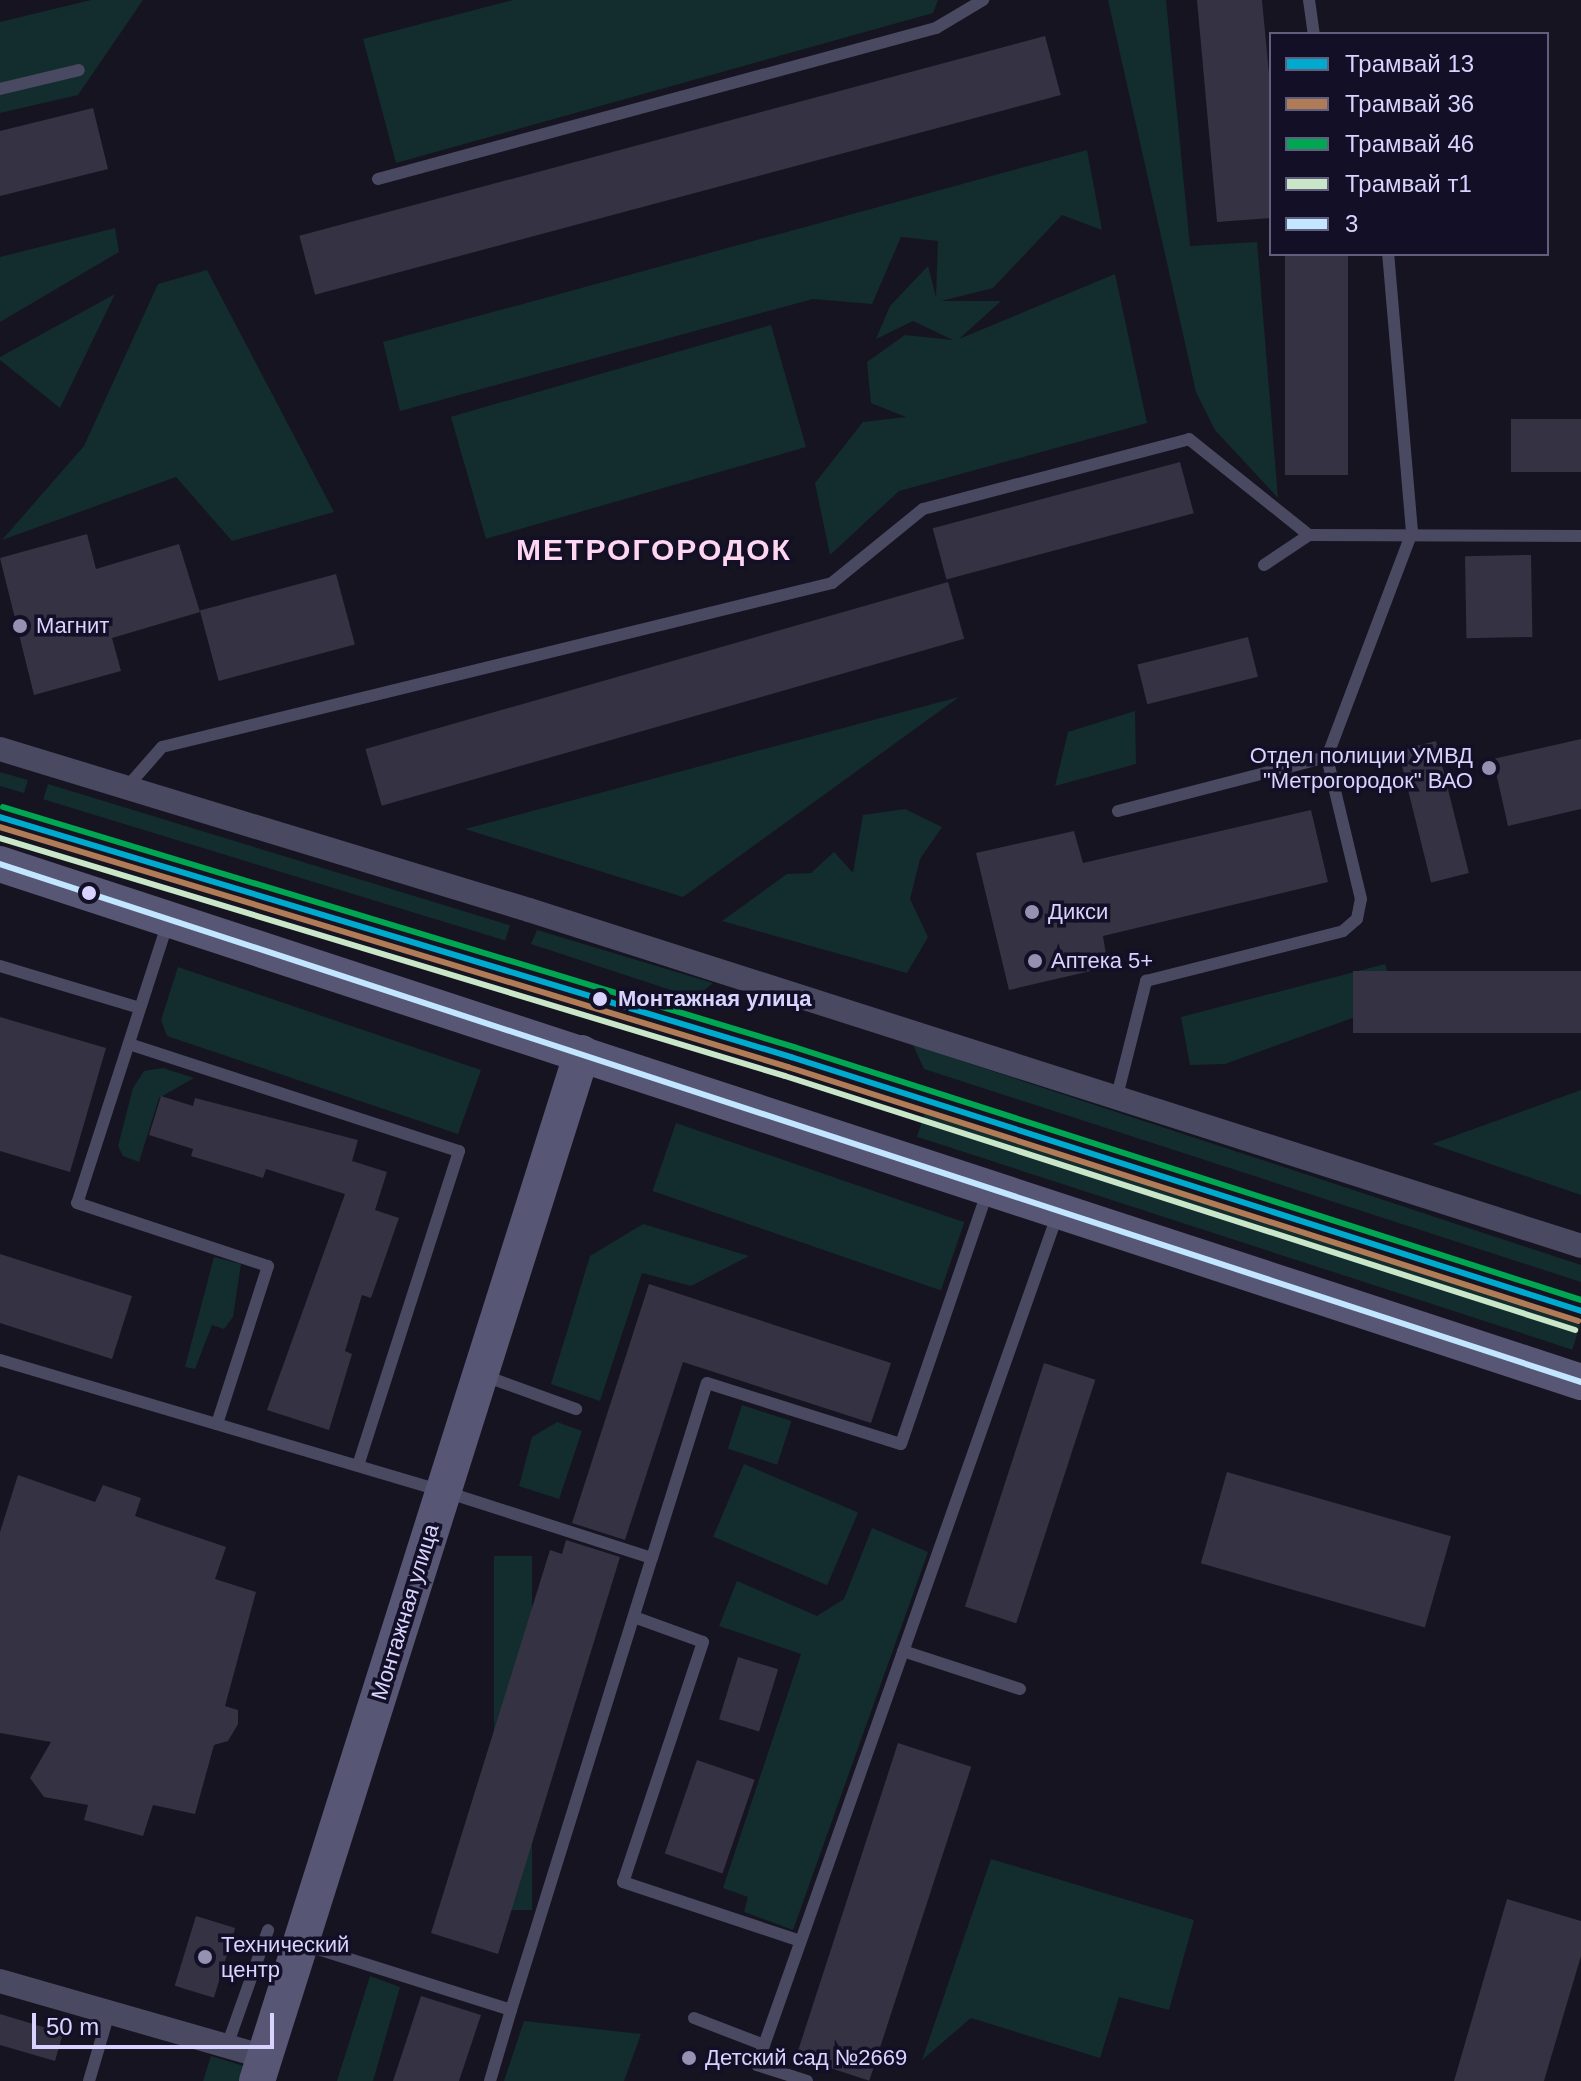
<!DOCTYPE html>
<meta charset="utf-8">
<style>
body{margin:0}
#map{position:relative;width:1581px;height:2081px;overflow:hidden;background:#161421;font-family:Helvetica,sans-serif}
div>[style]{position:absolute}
.green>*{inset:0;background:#132c2d;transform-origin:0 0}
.building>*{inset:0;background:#343243;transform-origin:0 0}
.lane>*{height:12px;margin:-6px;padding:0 6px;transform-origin:6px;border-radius:6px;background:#4a4962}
.street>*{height:24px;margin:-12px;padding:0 12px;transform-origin:12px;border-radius:12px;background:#4a4962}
.secondary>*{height:36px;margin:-18px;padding:0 18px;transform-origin:18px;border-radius:18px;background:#575674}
.bus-1>*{height:6px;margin:-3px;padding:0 3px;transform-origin:3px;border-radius:3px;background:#c2e6ff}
.tram-1>*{height:6px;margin:-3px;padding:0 3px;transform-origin:3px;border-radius:3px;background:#00a9ce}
.tram-2>*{height:6px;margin:-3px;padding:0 3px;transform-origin:3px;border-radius:3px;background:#b07c57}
.tram-3>*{height:6px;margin:-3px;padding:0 3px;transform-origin:3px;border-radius:3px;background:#00a651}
.tram-4>*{height:6px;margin:-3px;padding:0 3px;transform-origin:3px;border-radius:3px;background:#c9e6c8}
.dots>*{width:22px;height:22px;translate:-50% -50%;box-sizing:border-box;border:4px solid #130f26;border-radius:50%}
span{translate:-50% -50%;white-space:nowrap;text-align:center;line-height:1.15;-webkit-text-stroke:7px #130f26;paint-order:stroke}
.poi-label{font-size:22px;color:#d9d4ff}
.left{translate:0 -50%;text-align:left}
.right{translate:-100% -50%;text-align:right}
.stop-label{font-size:22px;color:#d9d4ff;font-weight:700}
.street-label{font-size:22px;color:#d9d4ff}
.district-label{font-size:30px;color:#ffd6f0;font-weight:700;letter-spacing:2px}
.legend{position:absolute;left:1269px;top:32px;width:280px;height:224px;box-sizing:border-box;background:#130f26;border:2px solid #625e7d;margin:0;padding:10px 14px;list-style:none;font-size:24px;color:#d9d4ff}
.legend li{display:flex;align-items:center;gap:16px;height:40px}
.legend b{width:40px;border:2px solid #625e7d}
.scale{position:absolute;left:32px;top:2013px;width:242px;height:36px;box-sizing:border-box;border:4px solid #d9d4ff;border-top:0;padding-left:10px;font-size:24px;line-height:28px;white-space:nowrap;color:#d9d4ff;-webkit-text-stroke:6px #130f26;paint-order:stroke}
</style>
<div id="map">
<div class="green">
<div style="clip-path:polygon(91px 0,143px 0,78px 95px,0 113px,0 22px)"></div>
<div style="clip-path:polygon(513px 0,938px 0,933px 13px,396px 163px,363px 39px)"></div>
<div style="clip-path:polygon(1108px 0,1166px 0,1190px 246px,1257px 242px,1278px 498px,1215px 430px,1196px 392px)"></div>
<div style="clip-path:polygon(1087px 150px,1102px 230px,1062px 215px,993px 288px,941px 301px,1001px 301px,959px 339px,1115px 274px,1147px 423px,899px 491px,830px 555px,815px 483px,863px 422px,906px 417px,871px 403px,867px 362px,905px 335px,953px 340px,913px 321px,876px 339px,890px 306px,928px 266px,936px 297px,938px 241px,901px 237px,872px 304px,813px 299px,400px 411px,383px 342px)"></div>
<div style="clip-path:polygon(115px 228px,119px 252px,0 322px,0 257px)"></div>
<div style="clip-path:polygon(207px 270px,334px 512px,232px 541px,176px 477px,2px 540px,84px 446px,158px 284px)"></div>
<div style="clip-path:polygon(115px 294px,60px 408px,0 360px,0 357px)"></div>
<div style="left:771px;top:325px;width:127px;height:333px;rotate:74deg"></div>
<div style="clip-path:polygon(959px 697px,683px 897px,465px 829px)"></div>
<div style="clip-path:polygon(1135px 711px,1136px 764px,1055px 786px,1068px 732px)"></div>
<div style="clip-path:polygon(0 772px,28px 780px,24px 793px,0 786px)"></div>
<div style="left:48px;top:784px;width:483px;height:16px;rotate:17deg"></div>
<div style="clip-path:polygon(905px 809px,942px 827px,920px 859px,910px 899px,928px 937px,907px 973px,722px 921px,787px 874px,811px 873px,834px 852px,853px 873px,863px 815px)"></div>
<div style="clip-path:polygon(537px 930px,713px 983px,695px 998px,531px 944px)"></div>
<div style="clip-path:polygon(1385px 964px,1395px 994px,1358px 1016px,1225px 1064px,1190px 1065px,1181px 1017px)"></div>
<div style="clip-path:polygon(178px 967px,481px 1070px,458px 1134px,167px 1036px,161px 1020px)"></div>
<div style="clip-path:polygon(913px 1045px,1581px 1265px,1581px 1282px,924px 1069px)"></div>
<div style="clip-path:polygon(163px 1068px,194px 1078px,159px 1098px,139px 1162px,123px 1156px,118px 1146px,133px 1088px,144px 1071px)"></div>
<div style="clip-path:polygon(1581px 1090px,1581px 1195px,1432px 1144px)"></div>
<div style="left:925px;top:1112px;width:689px;height:26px;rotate:18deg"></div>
<div style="left:676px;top:1123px;width:305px;height:72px;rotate:19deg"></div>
<div style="clip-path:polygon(643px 1224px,749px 1256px,691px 1286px,642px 1273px,600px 1401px,551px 1384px,590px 1256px)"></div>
<div style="clip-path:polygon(214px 1257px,241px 1264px,233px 1317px,224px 1329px,212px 1325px,195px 1369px,185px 1367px)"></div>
<div style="left:742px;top:1405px;width:52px;height:46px;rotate:18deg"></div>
<div style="clip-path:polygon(557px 1422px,582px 1431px,559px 1499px,519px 1486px,532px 1437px)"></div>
<div style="left:744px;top:1464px;width:124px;height:79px;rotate:23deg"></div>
<div style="clip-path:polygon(872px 1528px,928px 1552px,793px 1930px,744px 1912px,748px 1897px,723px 1888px,801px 1654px,719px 1626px,737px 1581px,817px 1616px,844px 1599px)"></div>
<div style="left:494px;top:1556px;width:38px;height:354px"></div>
<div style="clip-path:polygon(991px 1859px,1194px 1920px,1169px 2010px,1119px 1997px,1100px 2058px,971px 2018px,922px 2060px)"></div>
<div style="clip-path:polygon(370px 1976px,400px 1987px,373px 2081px,337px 2081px)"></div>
<div style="clip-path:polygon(524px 2021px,641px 2034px,624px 2081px,504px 2081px)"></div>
<div style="clip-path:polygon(211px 2056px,244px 2066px,239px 2081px,203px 2081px)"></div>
</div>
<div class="building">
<div style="clip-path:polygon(1197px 0,1262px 0,1271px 95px,1271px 218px,1217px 222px)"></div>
<div style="left:1045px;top:36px;width:61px;height:772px;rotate:75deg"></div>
<div style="clip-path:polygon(93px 108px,108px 169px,0 196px,0 131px)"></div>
<div style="left:1285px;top:254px;width:63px;height:221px"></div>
<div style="left:1511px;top:419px;width:70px;height:53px"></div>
<div style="left:1180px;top:462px;width:53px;height:256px;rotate:75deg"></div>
<div style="clip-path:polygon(87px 534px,96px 569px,179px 544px,200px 612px,112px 638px,121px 671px,34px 695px,0 558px)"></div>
<div style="left:1531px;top:555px;width:82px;height:66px;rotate:89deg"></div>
<div style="left:336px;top:574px;width:73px;height:141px;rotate:75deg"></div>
<div style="left:948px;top:582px;width:59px;height:606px;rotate:74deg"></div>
<div style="left:1248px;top:637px;width:41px;height:114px;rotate:76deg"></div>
<div style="clip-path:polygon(1581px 739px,1581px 809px,1508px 826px,1493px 759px)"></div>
<div style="left:1436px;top:741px;width:136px;height:39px;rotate:76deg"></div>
<div style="clip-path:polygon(1311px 810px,1328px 882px,1103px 936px,1108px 967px,1009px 990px,976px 853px,1074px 831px,1083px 863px)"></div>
<div style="left:1581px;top:971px;width:62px;height:228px;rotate:90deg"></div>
<div style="clip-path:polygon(0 1017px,106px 1048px,70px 1172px,0 1151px)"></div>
<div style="clip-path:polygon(161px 1096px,193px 1106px,195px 1098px,358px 1140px,352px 1161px,387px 1172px,375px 1210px,399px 1218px,371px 1298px,362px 1295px,345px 1351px,352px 1354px,329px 1430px,267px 1410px,345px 1194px,266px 1169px,263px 1178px,191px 1156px,193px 1149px,149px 1135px)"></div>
<div style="clip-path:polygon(0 1254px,132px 1296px,112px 1359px,0 1323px)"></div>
<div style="clip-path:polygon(649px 1284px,891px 1363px,871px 1423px,683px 1362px,625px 1540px,572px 1523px)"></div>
<div style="left:1044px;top:1363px;width:54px;height:256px;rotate:18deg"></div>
<div style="left:1227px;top:1472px;width:233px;height:95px;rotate:16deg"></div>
<div style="clip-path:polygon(18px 1475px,95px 1502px,103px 1485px,141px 1498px,135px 1516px,226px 1547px,215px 1579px,256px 1592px,225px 1706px,238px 1710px,238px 1724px,228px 1741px,214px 1745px,195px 1814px,153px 1805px,143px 1836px,84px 1820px,88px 1805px,44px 1797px,30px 1778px,51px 1742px,0 1733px,0 1532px)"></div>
<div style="clip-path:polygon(566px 1540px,620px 1557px,498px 1954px,431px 1933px,550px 1550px,562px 1554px)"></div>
<div style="left:738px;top:1657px;width:42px;height:65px;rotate:17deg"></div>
<div style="left:898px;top:1743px;width:77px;height:330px;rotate:18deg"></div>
<div style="left:697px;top:1760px;width:61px;height:99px;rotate:19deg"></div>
<div style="clip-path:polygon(1507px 1899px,1581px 1921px,1581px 1956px,1544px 2081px,1454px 2081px)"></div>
<div style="left:196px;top:1916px;width:41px;height:73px;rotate:17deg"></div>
<div style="clip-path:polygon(421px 1996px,481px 2015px,459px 2081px,393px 2081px)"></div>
<div style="clip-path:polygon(0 2014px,63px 2033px,55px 2061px,0 2045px)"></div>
</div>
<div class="lane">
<div style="left:1309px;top:0;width:34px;rotate:82deg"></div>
<div style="left:0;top:89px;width:81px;rotate:-13.5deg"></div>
<div style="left:378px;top:179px;width:578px;rotate:-15.14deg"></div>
<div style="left:936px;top:28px;width:55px;rotate:-30.8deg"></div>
<div style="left:1264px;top:565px;width:54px;rotate:-33.7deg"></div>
<div style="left:1309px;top:535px;width:272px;rotate:0.2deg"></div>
<div style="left:127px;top:787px;width:53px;rotate:-48.8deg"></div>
<div style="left:162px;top:747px;width:690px;rotate:-13.75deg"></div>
<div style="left:832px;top:583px;width:117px;rotate:-39.1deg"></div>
<div style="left:923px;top:509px;width:275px;rotate:-14.7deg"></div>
<div style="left:1189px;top:439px;width:154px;rotate:38.7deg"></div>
<div style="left:1118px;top:811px;width:216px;rotate:-14.5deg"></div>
<div style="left:1327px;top:757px;width:241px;rotate:-69.3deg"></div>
<div style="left:1412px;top:532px;width:279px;rotate:-94.9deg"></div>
<div style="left:168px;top:922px;width:295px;rotate:107.9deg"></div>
<div style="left:77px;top:1203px;width:201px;rotate:18.3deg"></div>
<div style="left:268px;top:1266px;width:166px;rotate:107.9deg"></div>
<div style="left:0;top:966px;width:146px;rotate:16.7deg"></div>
<div style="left:129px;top:1044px;width:347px;rotate:18deg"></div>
<div style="left:459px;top:1151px;width:330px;rotate:107.8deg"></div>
<div style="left:1117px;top:1096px;width:119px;rotate:-75.8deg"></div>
<div style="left:1146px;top:981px;width:203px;rotate:-14.2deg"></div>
<div style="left:1343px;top:931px;width:18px;rotate:-41deg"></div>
<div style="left:1357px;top:919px;width:20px;rotate:-79deg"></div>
<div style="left:1361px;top:899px;width:146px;rotate:-103.5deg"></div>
<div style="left:0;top:1360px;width:462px;rotate:16.5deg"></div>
<div style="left:443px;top:1491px;width:219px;rotate:17.8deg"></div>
<div style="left:652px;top:1558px;width:183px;rotate:-72.6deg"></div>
<div style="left:707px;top:1383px;width:203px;rotate:17.5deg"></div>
<div style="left:901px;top:1444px;width:268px;rotate:-71.1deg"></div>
<div style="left:485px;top:1376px;width:97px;rotate:19.9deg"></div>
<div style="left:634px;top:1617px;width:73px;rotate:19.9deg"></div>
<div style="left:703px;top:1642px;width:253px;rotate:108.4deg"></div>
<div style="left:623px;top:1882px;width:187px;rotate:18.4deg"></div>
<div style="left:903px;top:1651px;width:123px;rotate:18deg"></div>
<div style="left:305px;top:1945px;width:216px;rotate:17.5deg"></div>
<div style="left:511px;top:2010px;width:473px;rotate:-72.7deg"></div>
<div style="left:694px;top:2018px;width:75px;rotate:21.1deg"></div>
<div style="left:227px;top:2046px;width:123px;rotate:-70.5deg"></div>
<div style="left:89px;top:2081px;width:71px;rotate:-73.6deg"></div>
<div style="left:490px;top:2081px;width:74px;rotate:-73.5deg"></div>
<div style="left:807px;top:2081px;width:52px;rotate:-162.3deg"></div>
<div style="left:757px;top:2065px;width:900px;rotate:-70.54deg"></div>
</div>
<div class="street">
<div style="left:0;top:749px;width:553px;rotate:16.93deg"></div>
<div style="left:529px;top:910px;width:1104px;rotate:17.71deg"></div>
<div style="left:0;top:1981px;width:276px;rotate:16deg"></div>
</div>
<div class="secondary">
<div style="left:0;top:864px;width:1664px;rotate:18.14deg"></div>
<div style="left:257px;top:2081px;width:1078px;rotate:-72.46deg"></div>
</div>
<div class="bus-1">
<div style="left:0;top:864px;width:1664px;rotate:18.14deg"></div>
</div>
<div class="tram-1">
<div style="left:0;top:817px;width:827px;rotate:16.88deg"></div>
<div style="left:791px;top:1057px;width:830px;rotate:17.82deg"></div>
</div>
<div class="tram-2">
<div style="left:0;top:827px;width:824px;rotate:16.94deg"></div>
<div style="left:788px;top:1067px;width:830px;rotate:17.82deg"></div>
</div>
<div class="tram-3">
<div style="left:3px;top:807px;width:827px;rotate:16.88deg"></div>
<div style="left:794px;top:1047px;width:827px;rotate:17.82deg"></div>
</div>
<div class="tram-4">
<div style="left:0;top:838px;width:820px;rotate:16.87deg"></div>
<div style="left:785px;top:1076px;width:830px;rotate:17.82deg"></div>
</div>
<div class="dots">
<div style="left:20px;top:626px;background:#9591b1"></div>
<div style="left:1489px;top:768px;background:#9591b1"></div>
<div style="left:89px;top:893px;background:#d9d4ff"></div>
<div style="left:1032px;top:912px;background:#9591b1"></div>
<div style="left:1035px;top:961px;background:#9591b1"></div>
<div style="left:600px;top:999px;background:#d9d4ff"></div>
<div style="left:205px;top:1957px;background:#9591b1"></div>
<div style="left:689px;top:2058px;background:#9591b1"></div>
</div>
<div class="poi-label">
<span class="left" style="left:36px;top:626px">Магнит</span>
<span class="right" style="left:1473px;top:768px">Отдел полиции УМВД<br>"Метрогородок" ВАО</span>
<span class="left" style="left:1048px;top:912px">Дикси</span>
<span class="left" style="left:1051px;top:961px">Аптека 5+</span>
<span class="left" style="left:221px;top:1957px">Технический<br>центр</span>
<span class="left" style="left:705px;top:2058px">Детский сад №2669</span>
</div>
<div class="stop-label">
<span class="left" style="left:618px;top:999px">Монтажная улица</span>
</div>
<div class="street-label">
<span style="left:405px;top:1612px;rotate:-73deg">Монтажная улица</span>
</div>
<div class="district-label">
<span style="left:654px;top:550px">МЕТРОГОРОДОК</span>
</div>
<ul class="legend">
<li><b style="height:10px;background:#00a9ce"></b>Трамвай 13</li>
<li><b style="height:10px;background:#b07c57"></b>Трамвай 36</li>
<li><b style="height:10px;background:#00a651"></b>Трамвай 46</li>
<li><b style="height:10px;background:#c9e6c8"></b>Трамвай т1</li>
<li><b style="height:10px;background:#c2e6ff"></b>3</li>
</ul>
<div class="scale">50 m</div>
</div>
